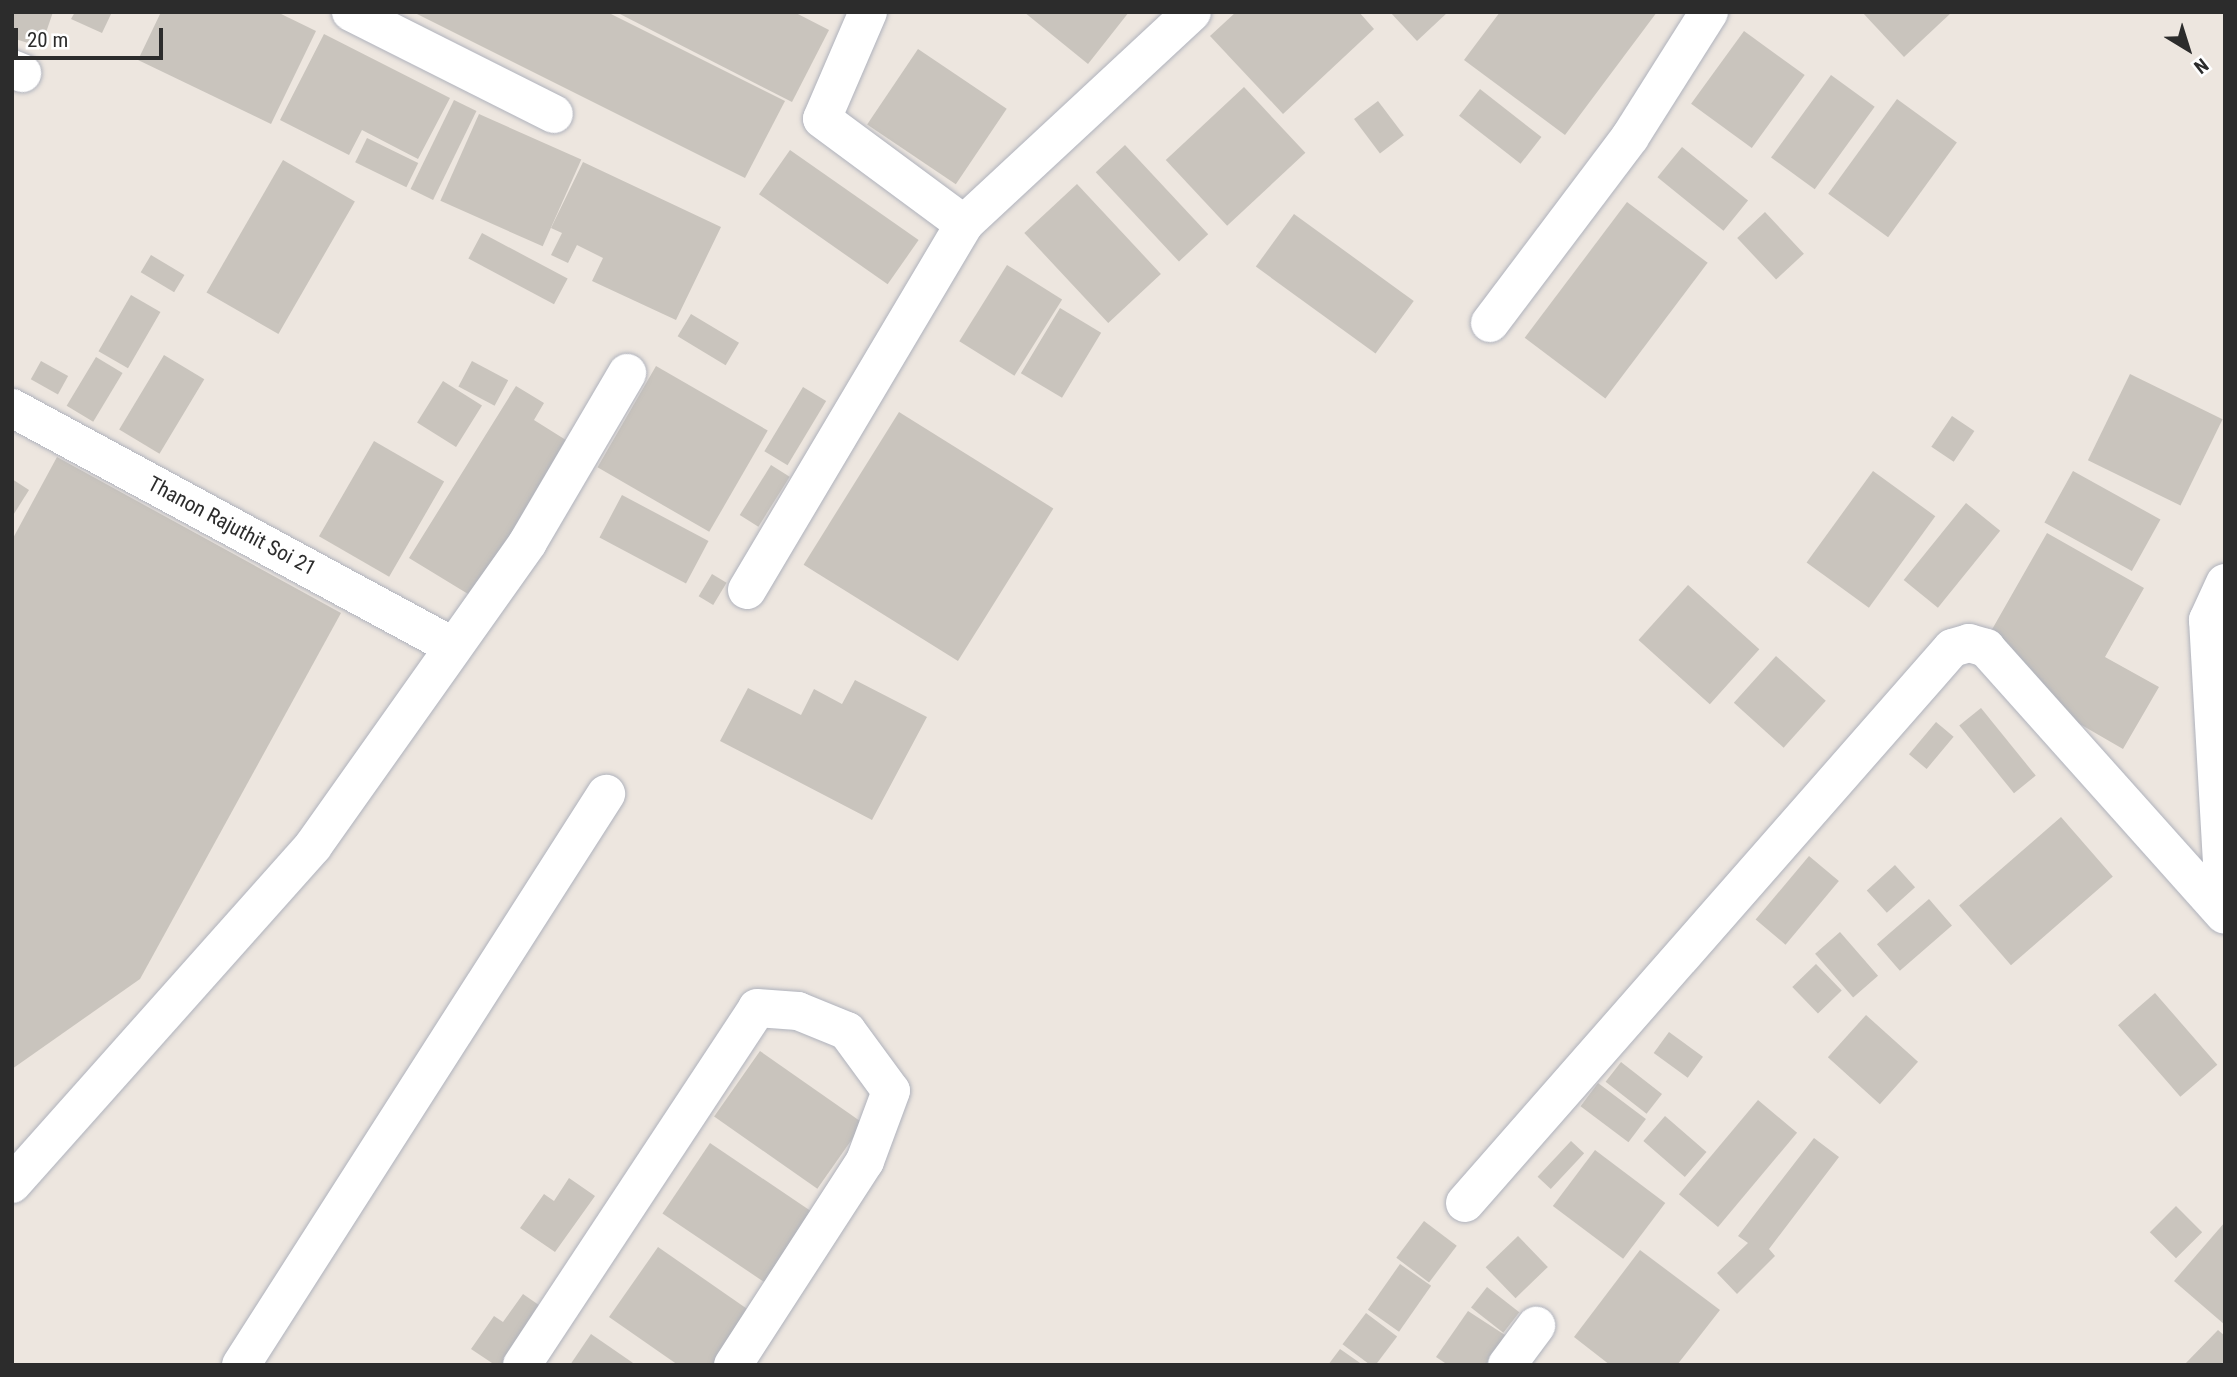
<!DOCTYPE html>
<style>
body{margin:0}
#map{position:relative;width:2237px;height:1377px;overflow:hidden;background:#ede6df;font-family:"Roboto Condensed",sans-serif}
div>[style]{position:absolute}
.building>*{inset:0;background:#c9c4bd;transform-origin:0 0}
.roads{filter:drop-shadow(0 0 2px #afb2bc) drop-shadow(0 0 2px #afb2bc)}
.minor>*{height:38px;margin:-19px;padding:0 19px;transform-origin:19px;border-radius:19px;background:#fff}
span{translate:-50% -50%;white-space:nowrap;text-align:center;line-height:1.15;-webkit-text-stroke:5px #fff;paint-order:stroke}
.street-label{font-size:21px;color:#2c2c2c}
.frame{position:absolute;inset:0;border:14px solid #2c2c2c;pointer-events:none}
.north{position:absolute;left:2153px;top:14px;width:70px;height:70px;-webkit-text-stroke:5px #fff;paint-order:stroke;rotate:142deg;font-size:19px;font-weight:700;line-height:28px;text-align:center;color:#2c2c2c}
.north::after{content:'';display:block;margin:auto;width:24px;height:32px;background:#2c2c2c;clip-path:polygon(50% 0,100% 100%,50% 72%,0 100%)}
.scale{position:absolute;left:14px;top:28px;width:149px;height:32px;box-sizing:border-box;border:4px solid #2c2c2c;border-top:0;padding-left:9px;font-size:21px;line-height:24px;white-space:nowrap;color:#2c2c2c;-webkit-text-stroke:5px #fff;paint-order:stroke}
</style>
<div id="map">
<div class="building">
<div style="clip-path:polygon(12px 12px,53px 12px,41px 47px,12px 38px)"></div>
<div style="clip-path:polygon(75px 12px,112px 12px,102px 33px,71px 19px)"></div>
<div style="clip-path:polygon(161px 12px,277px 12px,316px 31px,271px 124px,138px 60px)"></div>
<div style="clip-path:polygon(413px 12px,607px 12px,785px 101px,745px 178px)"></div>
<div style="clip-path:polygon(616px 12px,794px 12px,829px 30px,792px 102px)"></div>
<div style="clip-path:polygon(1024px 12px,1129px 12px,1088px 64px)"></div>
<div style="clip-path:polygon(1236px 12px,1359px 12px,1374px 29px,1283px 114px,1210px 36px)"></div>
<div style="clip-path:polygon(1390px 12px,1448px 12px,1417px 41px)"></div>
<div style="clip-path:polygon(1500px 12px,1657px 12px,1565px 135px,1464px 60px)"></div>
<div style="clip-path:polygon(1862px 12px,1952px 12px,1904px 57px)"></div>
<div style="left:1744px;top:31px;width:75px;height:90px;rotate:36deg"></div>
<div style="clip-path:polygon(324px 34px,450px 98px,418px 159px,362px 130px,349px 155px,280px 120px)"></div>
<div style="left:918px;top:49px;width:107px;height:91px;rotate:34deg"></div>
<div style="left:1831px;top:75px;width:54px;height:102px;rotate:36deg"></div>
<div style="left:1244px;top:87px;width:90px;height:107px;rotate:47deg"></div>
<div style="left:1480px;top:89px;width:78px;height:34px;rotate:38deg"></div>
<div style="left:1897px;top:99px;width:74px;height:117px;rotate:36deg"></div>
<div style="left:454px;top:100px;width:25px;height:99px;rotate:26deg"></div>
<div style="left:1378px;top:101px;width:43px;height:30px;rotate:53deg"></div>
<div style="left:479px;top:114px;width:112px;height:95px;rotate:24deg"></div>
<div style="left:367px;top:138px;width:57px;height:27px;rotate:26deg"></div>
<div style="left:1125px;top:145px;width:122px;height:40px;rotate:47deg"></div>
<div style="left:1682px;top:147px;width:85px;height:39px;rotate:39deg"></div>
<div style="left:790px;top:150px;width:157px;height:54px;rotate:35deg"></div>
<div style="left:283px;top:160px;width:83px;height:153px;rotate:30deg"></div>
<div style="clip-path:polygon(583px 162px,721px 227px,676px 320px,592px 281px,603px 258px,577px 245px,568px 263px,551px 255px,562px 233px,551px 228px)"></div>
<div style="left:1077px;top:184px;width:123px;height:72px;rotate:47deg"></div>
<div style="left:1627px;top:202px;width:101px;height:170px;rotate:37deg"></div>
<div style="left:1765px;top:212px;width:57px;height:38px;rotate:47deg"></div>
<div style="left:1294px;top:214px;width:148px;height:65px;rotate:36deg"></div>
<div style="left:482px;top:233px;width:97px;height:29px;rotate:28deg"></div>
<div style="left:151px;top:255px;width:39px;height:20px;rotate:31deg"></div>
<div style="left:1007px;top:265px;width:65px;height:90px;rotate:32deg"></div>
<div style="left:131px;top:295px;width:34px;height:65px;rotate:30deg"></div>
<div style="left:1060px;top:308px;width:48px;height:76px;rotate:31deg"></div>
<div style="left:691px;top:314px;width:56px;height:26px;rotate:31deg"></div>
<div style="left:164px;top:355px;width:47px;height:87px;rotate:31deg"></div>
<div style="left:96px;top:357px;width:31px;height:57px;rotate:31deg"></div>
<div style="left:41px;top:361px;width:31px;height:21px;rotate:29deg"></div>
<div style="left:472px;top:361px;width:41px;height:29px;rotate:28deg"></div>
<div style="left:656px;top:366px;width:129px;height:117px;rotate:30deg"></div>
<div style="left:2130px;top:374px;width:103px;height:96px;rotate:26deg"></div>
<div style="left:443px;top:381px;width:46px;height:49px;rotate:32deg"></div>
<div style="clip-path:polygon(516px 386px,544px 403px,534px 420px,569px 442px,473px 597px,409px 558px)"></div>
<div style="left:803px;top:387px;width:27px;height:75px;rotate:31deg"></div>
<div style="left:899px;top:412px;width:182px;height:180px;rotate:32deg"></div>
<div style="left:1952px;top:416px;width:27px;height:37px;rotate:34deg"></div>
<div style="left:374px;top:441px;width:81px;height:110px;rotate:30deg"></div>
<div style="clip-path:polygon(57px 457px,341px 613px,140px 979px,12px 1069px,12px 540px)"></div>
<div style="left:771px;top:465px;width:22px;height:59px;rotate:32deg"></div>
<div style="left:1873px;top:471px;width:77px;height:113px;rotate:36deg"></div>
<div style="left:2073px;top:471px;width:100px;height:59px;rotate:29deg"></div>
<div style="clip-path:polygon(12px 479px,29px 490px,12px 517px)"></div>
<div style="left:622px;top:495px;width:98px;height:48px;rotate:28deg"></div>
<div style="left:1966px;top:503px;width:44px;height:99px;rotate:39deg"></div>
<div style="clip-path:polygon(2047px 533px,2144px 588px,2105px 657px,2159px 687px,2123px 749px,2052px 708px,1990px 633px)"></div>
<div style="left:712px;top:574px;width:17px;height:26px;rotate:31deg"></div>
<div style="left:1688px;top:585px;width:96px;height:74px;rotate:42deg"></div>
<div style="left:1776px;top:656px;width:67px;height:63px;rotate:42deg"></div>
<div style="clip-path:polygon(855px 680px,927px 717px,872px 820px,720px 741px,748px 688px,801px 715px,814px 689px,842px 704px)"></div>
<div style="left:1981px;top:708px;width:87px;height:28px;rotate:51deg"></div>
<div style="left:1936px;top:722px;width:23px;height:42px;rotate:40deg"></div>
<div style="left:2061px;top:817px;width:79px;height:135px;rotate:49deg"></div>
<div style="left:1809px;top:856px;width:39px;height:83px;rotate:40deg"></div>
<div style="left:1895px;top:865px;width:30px;height:38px;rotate:48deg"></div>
<div style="left:1929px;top:899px;width:35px;height:69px;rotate:49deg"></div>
<div style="left:1840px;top:932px;width:58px;height:33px;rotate:49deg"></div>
<div style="left:1816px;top:964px;width:37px;height:33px;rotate:46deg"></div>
<div style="left:2155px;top:993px;width:95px;height:49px;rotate:49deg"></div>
<div style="left:1866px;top:1015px;width:70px;height:57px;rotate:42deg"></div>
<div style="left:1669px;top:1032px;width:42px;height:26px;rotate:36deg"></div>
<div style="left:760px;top:1051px;width:126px;height:80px;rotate:35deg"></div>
<div style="left:1621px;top:1062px;width:52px;height:25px;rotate:38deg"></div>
<div style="left:1598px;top:1083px;width:60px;height:29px;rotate:37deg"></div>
<div style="left:1758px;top:1100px;width:51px;height:123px;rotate:40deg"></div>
<div style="left:1665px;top:1116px;width:55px;height:33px;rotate:41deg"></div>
<div style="clip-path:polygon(1814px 1138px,1839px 1157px,1769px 1249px,1775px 1256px,1737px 1294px,1717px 1273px,1748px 1243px,1738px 1236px)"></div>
<div style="left:1571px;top:1141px;width:18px;height:49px;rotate:43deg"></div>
<div style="left:710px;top:1143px;width:126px;height:85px;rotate:34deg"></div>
<div style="left:1595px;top:1150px;width:88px;height:70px;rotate:37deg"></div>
<div style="clip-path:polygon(569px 1178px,595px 1196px,555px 1252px,520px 1228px,544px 1194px,554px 1201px)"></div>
<div style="left:2176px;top:1206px;width:37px;height:37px;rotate:45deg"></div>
<div style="left:1424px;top:1221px;width:41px;height:46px;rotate:37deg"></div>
<div style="clip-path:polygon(2225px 1222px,2225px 1325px,2174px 1281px)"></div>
<div style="left:1518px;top:1236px;width:43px;height:45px;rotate:46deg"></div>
<div style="clip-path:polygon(658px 1247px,753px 1313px,717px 1365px,678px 1365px,609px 1317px)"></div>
<div style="clip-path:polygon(1640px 1250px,1720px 1310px,1677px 1365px,1610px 1365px,1574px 1337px)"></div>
<div style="left:1400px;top:1264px;width:38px;height:56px;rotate:35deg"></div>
<div style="left:1487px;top:1287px;width:41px;height:26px;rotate:38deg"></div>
<div style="clip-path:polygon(523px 1294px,546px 1310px,507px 1365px,495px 1365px,471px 1349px,494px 1316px,503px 1322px)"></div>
<div style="clip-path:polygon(1468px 1311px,1505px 1335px,1486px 1365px,1448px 1365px,1436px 1357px)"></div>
<div style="left:1366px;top:1313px;width:39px;height:39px;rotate:37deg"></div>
<div style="clip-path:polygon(2218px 1330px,2225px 1336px,2225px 1365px,2184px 1365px)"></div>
<div style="clip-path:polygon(591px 1334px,636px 1365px,570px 1365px)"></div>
<div style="clip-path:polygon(1340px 1349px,1363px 1365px,1328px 1365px)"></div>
</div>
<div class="roads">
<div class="minor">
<div style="left:351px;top:12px;width:227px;rotate:26.7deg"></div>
<div style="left:868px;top:12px;width:116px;rotate:113.3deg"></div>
<div style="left:822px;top:119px;width:177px;rotate:36.5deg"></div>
<div style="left:12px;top:69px;width:11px;rotate:22deg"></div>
<div style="left:1490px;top:323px;width:233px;rotate:-53deg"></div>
<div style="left:1630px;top:137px;width:148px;rotate:-57.7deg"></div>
<div style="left:12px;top:408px;width:499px;rotate:28.4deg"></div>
<div style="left:2225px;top:583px;width:41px;rotate:114.7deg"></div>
<div style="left:2208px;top:620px;width:295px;rotate:86.7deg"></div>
<div style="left:747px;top:590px;width:425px;rotate:-59.3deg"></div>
<div style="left:964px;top:224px;width:311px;rotate:-42.9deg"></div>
<div style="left:12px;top:1184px;width:453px;rotate:-48.3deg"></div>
<div style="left:313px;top:846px;width:372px;rotate:-54.7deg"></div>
<div style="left:528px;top:542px;width:196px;rotate:-59.6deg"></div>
<div style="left:1465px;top:1203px;width:738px;rotate:-48.73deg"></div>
<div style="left:1952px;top:648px;width:18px;rotate:-16deg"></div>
<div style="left:1969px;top:643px;width:18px;rotate:16deg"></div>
<div style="left:1986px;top:648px;width:357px;rotate:48.2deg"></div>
<div style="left:241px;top:1365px;width:678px;rotate:-57.41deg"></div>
<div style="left:522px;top:1365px;width:427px;rotate:-56.6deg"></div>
<div style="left:757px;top:1008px;width:41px;rotate:4.2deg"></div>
<div style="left:798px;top:1011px;width:53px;rotate:22.2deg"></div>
<div style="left:847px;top:1031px;width:74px;rotate:53.7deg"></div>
<div style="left:891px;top:1091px;width:75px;rotate:110.4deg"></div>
<div style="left:865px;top:1161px;width:243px;rotate:122.9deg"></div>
<div style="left:1507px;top:1365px;width:49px;rotate:-53.4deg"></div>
</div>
</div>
<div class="street-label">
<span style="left:232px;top:526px;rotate:28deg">Thanon Rajuthit Soi 21</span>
</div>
<div class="frame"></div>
<div class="north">N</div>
<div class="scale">20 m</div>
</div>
